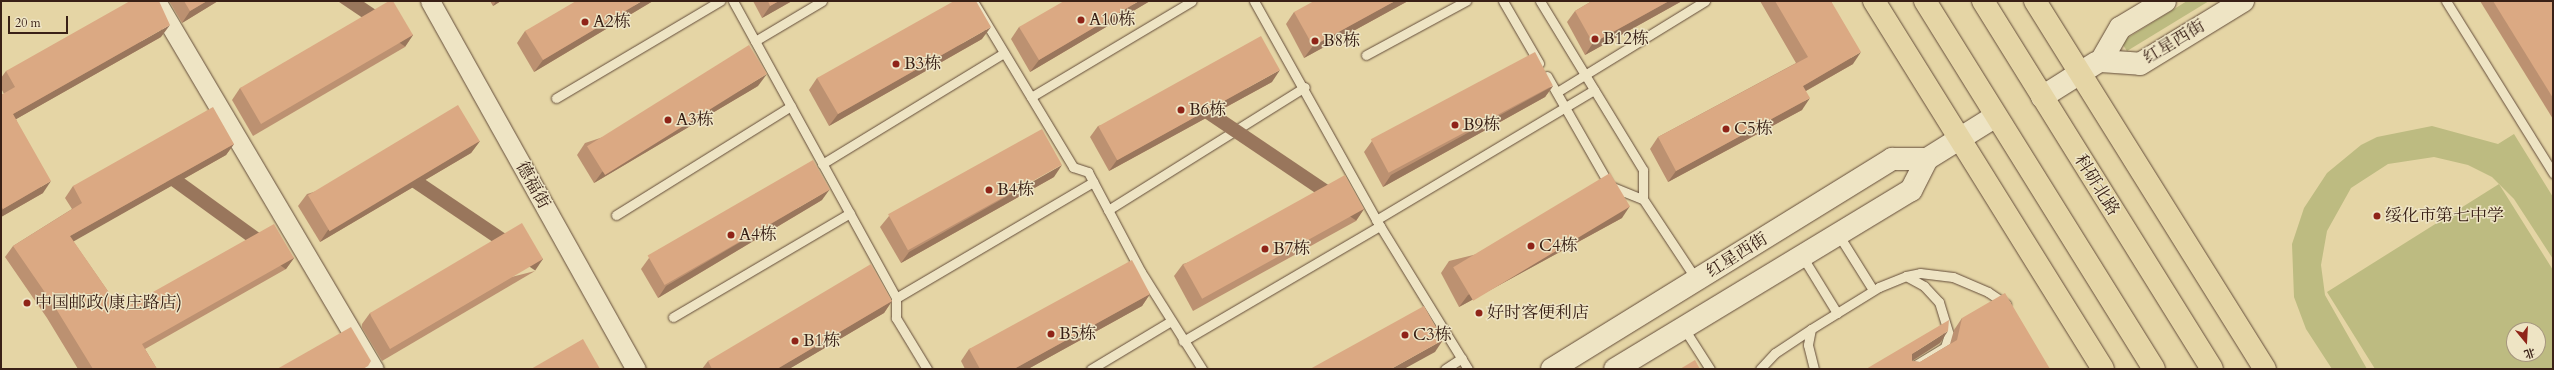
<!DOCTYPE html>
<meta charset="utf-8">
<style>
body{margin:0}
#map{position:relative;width:2554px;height:370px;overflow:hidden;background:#e5d5a5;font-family:Cardo,"Noto Serif SC",serif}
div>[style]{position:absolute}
.green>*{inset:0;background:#bdbb81}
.roads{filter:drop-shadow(0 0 1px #644d3a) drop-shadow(0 0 1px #644d3a)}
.service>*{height:9px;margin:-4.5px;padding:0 4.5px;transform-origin:4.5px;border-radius:4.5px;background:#eee4c4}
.minor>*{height:19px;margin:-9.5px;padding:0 9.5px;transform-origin:9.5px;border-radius:9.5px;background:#eee4c4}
.secondary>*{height:22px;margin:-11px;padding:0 11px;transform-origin:11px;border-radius:11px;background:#eee4c4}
.primary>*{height:22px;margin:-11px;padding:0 11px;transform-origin:11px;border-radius:11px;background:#e5d5a5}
.wall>*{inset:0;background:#bc9171}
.shaded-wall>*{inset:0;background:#99765c;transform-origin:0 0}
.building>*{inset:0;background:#dba983;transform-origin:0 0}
.dots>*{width:11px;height:11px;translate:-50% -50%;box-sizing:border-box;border:2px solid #eee4c4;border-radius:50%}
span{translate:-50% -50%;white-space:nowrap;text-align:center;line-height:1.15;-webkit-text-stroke:3px #eee4c4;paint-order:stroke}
.poi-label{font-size:17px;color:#392016}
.left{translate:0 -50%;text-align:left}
.street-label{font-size:17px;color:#392016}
.frame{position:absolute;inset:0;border:2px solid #392016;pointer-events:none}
.north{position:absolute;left:2506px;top:322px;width:40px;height:40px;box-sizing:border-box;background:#eee4c4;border:1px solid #a6967e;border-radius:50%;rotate:162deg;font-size:11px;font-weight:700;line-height:16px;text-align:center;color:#392016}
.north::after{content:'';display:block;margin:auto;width:14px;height:18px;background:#8f2418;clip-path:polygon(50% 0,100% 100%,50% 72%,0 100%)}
.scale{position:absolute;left:8px;top:16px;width:60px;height:18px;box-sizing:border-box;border:2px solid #392016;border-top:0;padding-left:5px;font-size:12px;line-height:14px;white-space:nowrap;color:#392016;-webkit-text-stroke:3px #eee4c4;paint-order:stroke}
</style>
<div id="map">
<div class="green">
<div style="clip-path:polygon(2187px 1px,2209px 1px,2127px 51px,2121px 42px)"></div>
<div style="clip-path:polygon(2432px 126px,2498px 144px,2514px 134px,2553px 197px,2553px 259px,2514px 199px,2492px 177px,2468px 165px,2434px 157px,2388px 164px,2351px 188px,2327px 231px,2321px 265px,2325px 295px,2367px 369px,2332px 369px,2306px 329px,2294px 297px,2292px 244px,2304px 208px,2327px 173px,2361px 145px,2377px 137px)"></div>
<div style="clip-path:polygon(evenodd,2499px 184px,2553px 270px,2553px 369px,2375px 369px,2327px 292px,2499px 184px,2514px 330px,2538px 330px,2538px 354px,2514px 354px,2514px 330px)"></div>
</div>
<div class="roads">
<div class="service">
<div style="left:733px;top:1px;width:339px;rotate:61.2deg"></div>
<div style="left:896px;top:298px;width:20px;rotate:90deg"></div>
<div style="left:896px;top:318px;width:60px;rotate:58.7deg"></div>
<div style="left:973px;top:1px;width:194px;rotate:58.9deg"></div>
<div style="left:1073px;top:167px;width:16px;rotate:18deg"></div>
<div style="left:1088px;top:172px;width:113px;rotate:62.1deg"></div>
<div style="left:1141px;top:272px;width:115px;rotate:57.8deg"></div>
<div style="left:1254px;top:1px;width:258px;rotate:60.8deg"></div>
<div style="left:1380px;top:226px;width:168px;rotate:58.4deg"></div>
<div style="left:1503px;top:1px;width:72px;rotate:59.9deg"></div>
<div style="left:1540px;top:1px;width:198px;rotate:58.6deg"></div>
<div style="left:1643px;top:170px;width:29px;rotate:90deg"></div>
<div style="left:1643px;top:199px;width:96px;rotate:56.5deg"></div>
<div style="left:2446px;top:1px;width:203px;rotate:58.1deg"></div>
<div style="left:755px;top:41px;width:78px;rotate:-30.8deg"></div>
<div style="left:1366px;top:55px;width:114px;rotate:-28.4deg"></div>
<div style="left:1547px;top:76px;width:127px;rotate:60.2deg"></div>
<div style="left:1610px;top:186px;width:35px;rotate:22deg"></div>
<div style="left:1557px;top:92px;width:174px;rotate:-31.6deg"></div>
<div style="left:1031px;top:97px;width:187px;rotate:-30.8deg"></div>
<div style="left:556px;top:98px;width:191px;rotate:-30.6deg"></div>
<div style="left:822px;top:164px;width:213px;rotate:-31.4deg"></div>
<div style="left:1108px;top:210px;width:232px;rotate:-32deg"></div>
<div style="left:616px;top:215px;width:206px;rotate:-31.9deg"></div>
<div style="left:1376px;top:220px;width:254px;rotate:-30.8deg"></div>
<div style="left:1838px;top:234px;width:66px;rotate:58deg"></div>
<div style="left:1802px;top:256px;width:67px;rotate:58.4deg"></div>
<div style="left:1906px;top:276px;width:21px;rotate:29deg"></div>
<div style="left:1924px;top:286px;width:22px;rotate:47deg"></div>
<div style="left:1939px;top:302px;width:34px;rotate:73deg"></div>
<div style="left:1949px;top:334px;width:14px;rotate:107deg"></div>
<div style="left:1945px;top:347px;width:42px;rotate:148.6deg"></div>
<div style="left:896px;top:298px;width:229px;rotate:-30.5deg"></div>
<div style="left:673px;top:317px;width:205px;rotate:-30.4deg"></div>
<div style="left:1683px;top:327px;width:50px;rotate:57.3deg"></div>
<div style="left:1811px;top:329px;width:16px;rotate:101deg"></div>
<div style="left:1808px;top:345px;width:25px;rotate:76deg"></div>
<div style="left:1183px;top:341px;width:228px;rotate:-30.3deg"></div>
<div style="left:1091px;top:369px;width:93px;rotate:-31deg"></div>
<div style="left:1445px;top:369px;width:20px;rotate:-33deg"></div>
<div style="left:1760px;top:369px;width:22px;rotate:-47deg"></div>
<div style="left:1775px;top:353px;width:43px;rotate:-33.7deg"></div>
<div style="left:1811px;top:329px;width:80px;rotate:-31.7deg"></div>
<div style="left:1879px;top:287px;width:29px;rotate:-22deg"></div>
<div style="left:1906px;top:276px;width:14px;rotate:-12deg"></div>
<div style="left:1920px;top:273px;width:33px;rotate:7deg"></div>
<div style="left:1953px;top:277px;width:38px;rotate:23deg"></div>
<div style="left:1988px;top:292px;width:22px;rotate:34deg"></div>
</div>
<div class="minor">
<div style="left:156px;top:1px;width:428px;rotate:59.4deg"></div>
<div style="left:430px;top:1px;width:422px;rotate:60.8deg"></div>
</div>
<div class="secondary">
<div style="left:2165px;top:1px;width:52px;rotate:149deg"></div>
<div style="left:2120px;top:28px;width:38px;rotate:120deg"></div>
<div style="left:2101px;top:61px;width:39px;rotate:4deg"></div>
<div style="left:2140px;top:64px;width:121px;rotate:-31.5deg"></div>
<div style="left:2042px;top:97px;width:64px;rotate:-32.2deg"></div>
<div style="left:1927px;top:159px;width:81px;rotate:-31.9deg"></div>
<div style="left:1552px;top:369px;width:400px;rotate:-31.7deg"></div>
<div style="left:1892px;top:159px;width:35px"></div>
<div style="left:1927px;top:159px;width:35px;rotate:117deg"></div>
<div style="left:1911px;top:190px;width:346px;rotate:148.8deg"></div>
</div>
<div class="primary">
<div style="left:1874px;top:1px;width:433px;rotate:58.1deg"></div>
<div style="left:1925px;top:1px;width:433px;rotate:58.1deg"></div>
<div style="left:1983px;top:1px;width:433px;rotate:58.1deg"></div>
<div style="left:2035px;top:1px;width:434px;rotate:58deg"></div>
</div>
</div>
<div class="wall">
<div style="clip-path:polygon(169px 1px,218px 1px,182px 23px)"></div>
<div style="clip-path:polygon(490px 1px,501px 1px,493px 6px)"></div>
<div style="clip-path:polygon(653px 1px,534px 72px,517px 43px,525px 31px)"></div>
<div style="clip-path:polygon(753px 1px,792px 1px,762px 18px)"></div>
<div style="clip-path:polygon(1150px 1px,1030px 72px,1011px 39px,1019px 27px)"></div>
<div style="clip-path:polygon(1408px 1px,1304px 58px,1286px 24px,1294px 12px)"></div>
<div style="clip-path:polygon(1592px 1px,1682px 1px,1585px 55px,1567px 22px,1575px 11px)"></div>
<div style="clip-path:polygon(1760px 1px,1831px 1px,1853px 64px,1806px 91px,1802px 110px,1668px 182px,1650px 149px,1658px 137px,1796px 63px)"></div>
<div style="clip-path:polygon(2480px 1px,2553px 1px,2553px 119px)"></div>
<div style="clip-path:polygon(413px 35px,405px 47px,253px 136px,232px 100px,240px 88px)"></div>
<div style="clip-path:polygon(161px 37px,16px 119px,43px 193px,1px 217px,1px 95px,4px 94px,1px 88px,1px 78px,6px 71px)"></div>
<div style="clip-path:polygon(982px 39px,829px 126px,809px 90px,817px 78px)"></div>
<div style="clip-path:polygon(1272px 82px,1109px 171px,1090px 137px,1098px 126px)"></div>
<div style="clip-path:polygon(758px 86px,594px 183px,577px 155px,585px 143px)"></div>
<div style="clip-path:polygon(1553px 86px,1545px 97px,1383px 187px,1364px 152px,1372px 141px)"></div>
<div style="clip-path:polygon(480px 141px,471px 153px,320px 242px,298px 206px,307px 194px)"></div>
<div style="clip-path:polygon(234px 144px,226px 155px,73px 241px,121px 310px,294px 258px,286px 269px,145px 349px,157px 369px,78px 369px,47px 318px,5px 257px,13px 246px,72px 209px,65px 198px,73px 186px)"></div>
<div style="clip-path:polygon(1054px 177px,901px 263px,880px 227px,889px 216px)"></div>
<div style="clip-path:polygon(822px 200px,658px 298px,641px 269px,649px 258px)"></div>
<div style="clip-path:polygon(1364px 209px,1356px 221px,1193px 311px,1174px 276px,1183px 264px)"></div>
<div style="clip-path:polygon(1622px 218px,1459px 307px,1441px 273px,1449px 261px)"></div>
<div style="clip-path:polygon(535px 271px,382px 361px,362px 328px,362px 324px,370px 313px)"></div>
<div style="clip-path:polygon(1150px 294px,1142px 306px,1028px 369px,965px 369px,961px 361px,969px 349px)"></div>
<div style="clip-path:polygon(892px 301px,884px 313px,789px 369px,702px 369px,708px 361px)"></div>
<div style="clip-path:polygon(1962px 318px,2050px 369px,1866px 369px,1940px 343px,1912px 361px,1920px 362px,1950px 344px,1954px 330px)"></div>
</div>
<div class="shaded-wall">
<div style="clip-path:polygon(207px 1px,218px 1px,182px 23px,190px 11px)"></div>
<div style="clip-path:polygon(496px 1px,501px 1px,493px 6px)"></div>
<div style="clip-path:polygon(642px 1px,653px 1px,534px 72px,543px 60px)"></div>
<div style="clip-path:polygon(779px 1px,792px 1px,762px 18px,770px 6px)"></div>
<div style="clip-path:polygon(1139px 1px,1150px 1px,1030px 72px,1039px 60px)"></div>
<div style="clip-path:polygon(1395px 1px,1408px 1px,1304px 58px,1313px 46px)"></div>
<div style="clip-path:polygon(1669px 1px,1682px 1px,1585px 55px,1593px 43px)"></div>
<div style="clip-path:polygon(170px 25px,161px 37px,4px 126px,13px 114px)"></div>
<div style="clip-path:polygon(991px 27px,982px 39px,829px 126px,838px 114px)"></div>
<div style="left:413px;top:35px;width:14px;height:176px;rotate:124deg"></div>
<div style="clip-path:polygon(1861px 52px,1853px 64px,1795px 97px,1803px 86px)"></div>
<div style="clip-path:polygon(1280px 70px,1272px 82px,1109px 171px,1117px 160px)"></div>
<div style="clip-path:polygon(767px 74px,758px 86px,594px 183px,602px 172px)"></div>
<div style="clip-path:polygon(1553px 86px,1545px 97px,1383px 187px,1391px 175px)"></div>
<div style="clip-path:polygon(1810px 98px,1802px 110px,1668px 182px,1676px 171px)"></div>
<div style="clip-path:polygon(480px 141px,471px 153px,320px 242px,328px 230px)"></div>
<div style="clip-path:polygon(234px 144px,226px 155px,62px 248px,70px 236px)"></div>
<div style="clip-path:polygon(1062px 165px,1054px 177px,901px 263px,909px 252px)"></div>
<div style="clip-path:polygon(51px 181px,43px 193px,1px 217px,1px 211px,3px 209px)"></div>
<div style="clip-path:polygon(830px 189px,822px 200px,658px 298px,666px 286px)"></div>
<div style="clip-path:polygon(1630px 206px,1622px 218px,1459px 307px,1468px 295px)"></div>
<div style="left:1364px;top:209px;width:14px;height:186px;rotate:124deg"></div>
<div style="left:294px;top:258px;width:14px;height:175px;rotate:126deg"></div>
<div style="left:543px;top:259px;width:14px;height:178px;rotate:124deg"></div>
<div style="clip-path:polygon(1150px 294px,1142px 306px,1028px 369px,1014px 369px)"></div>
<div style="clip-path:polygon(892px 301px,884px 313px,789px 369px,777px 369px)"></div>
<div style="clip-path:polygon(1948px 331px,1940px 343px,1904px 366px,1912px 354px)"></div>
<div style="clip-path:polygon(1443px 340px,1435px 352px,1404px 369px,1391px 369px)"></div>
</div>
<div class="building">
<div style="clip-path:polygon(130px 1px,159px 1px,170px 25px,13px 114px,51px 181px,3px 209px,1px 206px,1px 95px,15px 87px,6px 71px)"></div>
<div style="clip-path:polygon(184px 1px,207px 1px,190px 11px)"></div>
<div style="clip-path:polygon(389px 1px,393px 1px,413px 35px,261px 124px,240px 88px)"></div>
<div style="clip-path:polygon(576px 1px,642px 1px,543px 60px,525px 31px)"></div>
<div style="clip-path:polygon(768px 1px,779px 1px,770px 6px)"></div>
<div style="clip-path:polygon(954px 1px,976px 1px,991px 27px,838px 114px,817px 78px)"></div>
<div style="clip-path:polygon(1064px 1px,1139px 1px,1039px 60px,1019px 27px)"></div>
<div style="clip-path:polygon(1314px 1px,1395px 1px,1313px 46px,1294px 12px)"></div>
<div style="clip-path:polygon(1592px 1px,1669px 1px,1593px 43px,1575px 11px)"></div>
<div style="clip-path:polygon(1775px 1px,1831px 1px,1861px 52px,1803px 86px,1810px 98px,1676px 171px,1658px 137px,1808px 57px)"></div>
<div style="clip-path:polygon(2493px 1px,2553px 1px,2553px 98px)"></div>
<div style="left:1261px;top:36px;width:39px;height:186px;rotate:61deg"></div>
<div style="left:749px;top:45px;width:34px;height:191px;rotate:58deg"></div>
<div style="left:1535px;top:52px;width:38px;height:186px;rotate:62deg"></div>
<div style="left:458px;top:105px;width:42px;height:175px;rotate:59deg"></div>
<div style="clip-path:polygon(213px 107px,234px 144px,70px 236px,121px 310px,274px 224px,294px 258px,142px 344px,157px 369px,93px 369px,55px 307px,13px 246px,82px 203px,73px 186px)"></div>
<div style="left:1042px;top:129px;width:41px;height:176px;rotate:61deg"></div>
<div style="left:813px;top:160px;width:34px;height:191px;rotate:60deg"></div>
<div style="left:1610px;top:173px;width:39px;height:183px;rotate:59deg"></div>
<div style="left:1345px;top:175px;width:39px;height:185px;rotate:61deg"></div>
<div style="clip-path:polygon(522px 223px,543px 259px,390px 349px,371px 316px,370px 313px)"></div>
<div style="clip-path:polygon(1132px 260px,1150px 294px,1014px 369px,980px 369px,969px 349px)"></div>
<div style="clip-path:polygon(871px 264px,892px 301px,777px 369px,712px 369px,708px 361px)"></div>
<div style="clip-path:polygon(2005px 293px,2050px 369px,1866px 369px,1949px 320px,1948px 331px,1912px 354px,1912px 361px,1920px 362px,1957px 340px,1962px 318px)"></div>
<div style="clip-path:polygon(1424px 306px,1443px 340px,1391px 369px,1310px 369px)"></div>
<div style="clip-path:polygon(351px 327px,371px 361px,368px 366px,363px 369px,277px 369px)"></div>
<div style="clip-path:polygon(583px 339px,600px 369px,531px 369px)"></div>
<div style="clip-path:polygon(1695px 360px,1700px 369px,1680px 369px)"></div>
</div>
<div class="dots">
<div style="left:1081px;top:20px;background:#8f2418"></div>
<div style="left:585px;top:22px;background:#8f2418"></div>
<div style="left:1595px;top:39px;background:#8f2418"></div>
<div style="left:1315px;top:41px;background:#8f2418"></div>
<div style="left:896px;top:64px;background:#8f2418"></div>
<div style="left:1181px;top:110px;background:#8f2418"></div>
<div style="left:668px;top:120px;background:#8f2418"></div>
<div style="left:1455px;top:125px;background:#8f2418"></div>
<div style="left:1726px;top:129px;background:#8f2418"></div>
<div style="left:989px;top:190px;background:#8f2418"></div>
<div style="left:2377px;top:216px;background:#8f2418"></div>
<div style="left:731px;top:235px;background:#8f2418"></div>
<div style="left:1531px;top:246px;background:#8f2418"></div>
<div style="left:1265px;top:249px;background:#8f2418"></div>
<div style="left:27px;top:303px;background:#8f2418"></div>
<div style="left:1479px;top:313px;background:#8f2418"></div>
<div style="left:1051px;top:334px;background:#8f2418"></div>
<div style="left:1405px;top:335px;background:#8f2418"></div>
<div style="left:795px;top:341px;background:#8f2418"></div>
</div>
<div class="poi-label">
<span class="left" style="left:1089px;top:20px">A10栋</span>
<span class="left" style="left:593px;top:22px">A2栋</span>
<span class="left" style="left:1603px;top:39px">B12栋</span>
<span class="left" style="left:1323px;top:41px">B8栋</span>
<span class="left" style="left:904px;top:64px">B3栋</span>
<span class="left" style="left:1189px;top:110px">B6栋</span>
<span class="left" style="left:676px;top:120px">A3栋</span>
<span class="left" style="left:1463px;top:125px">B9栋</span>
<span class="left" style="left:1734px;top:129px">C5栋</span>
<span class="left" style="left:997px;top:190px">B4栋</span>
<span class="left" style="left:2385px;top:216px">绥化市第七中学</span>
<span class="left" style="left:739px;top:235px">A4栋</span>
<span class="left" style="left:1539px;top:246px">C4栋</span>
<span class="left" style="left:1273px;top:249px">B7栋</span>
<span class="left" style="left:35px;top:303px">中国邮政(康庄路店)</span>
<span class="left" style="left:1487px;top:313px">好时客便利店</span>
<span class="left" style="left:1059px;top:334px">B5栋</span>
<span class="left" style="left:1413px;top:335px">C3栋</span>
<span class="left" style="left:803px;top:341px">B1栋</span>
</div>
<div class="street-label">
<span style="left:2174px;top:42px;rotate:-31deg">红星西街</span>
<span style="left:533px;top:185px;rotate:61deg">德福街</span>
<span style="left:2097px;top:185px;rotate:58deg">科研北路</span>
<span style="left:1737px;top:255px;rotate:-32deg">红星西街</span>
</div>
<div class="frame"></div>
<div class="north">北</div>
<div class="scale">20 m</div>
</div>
